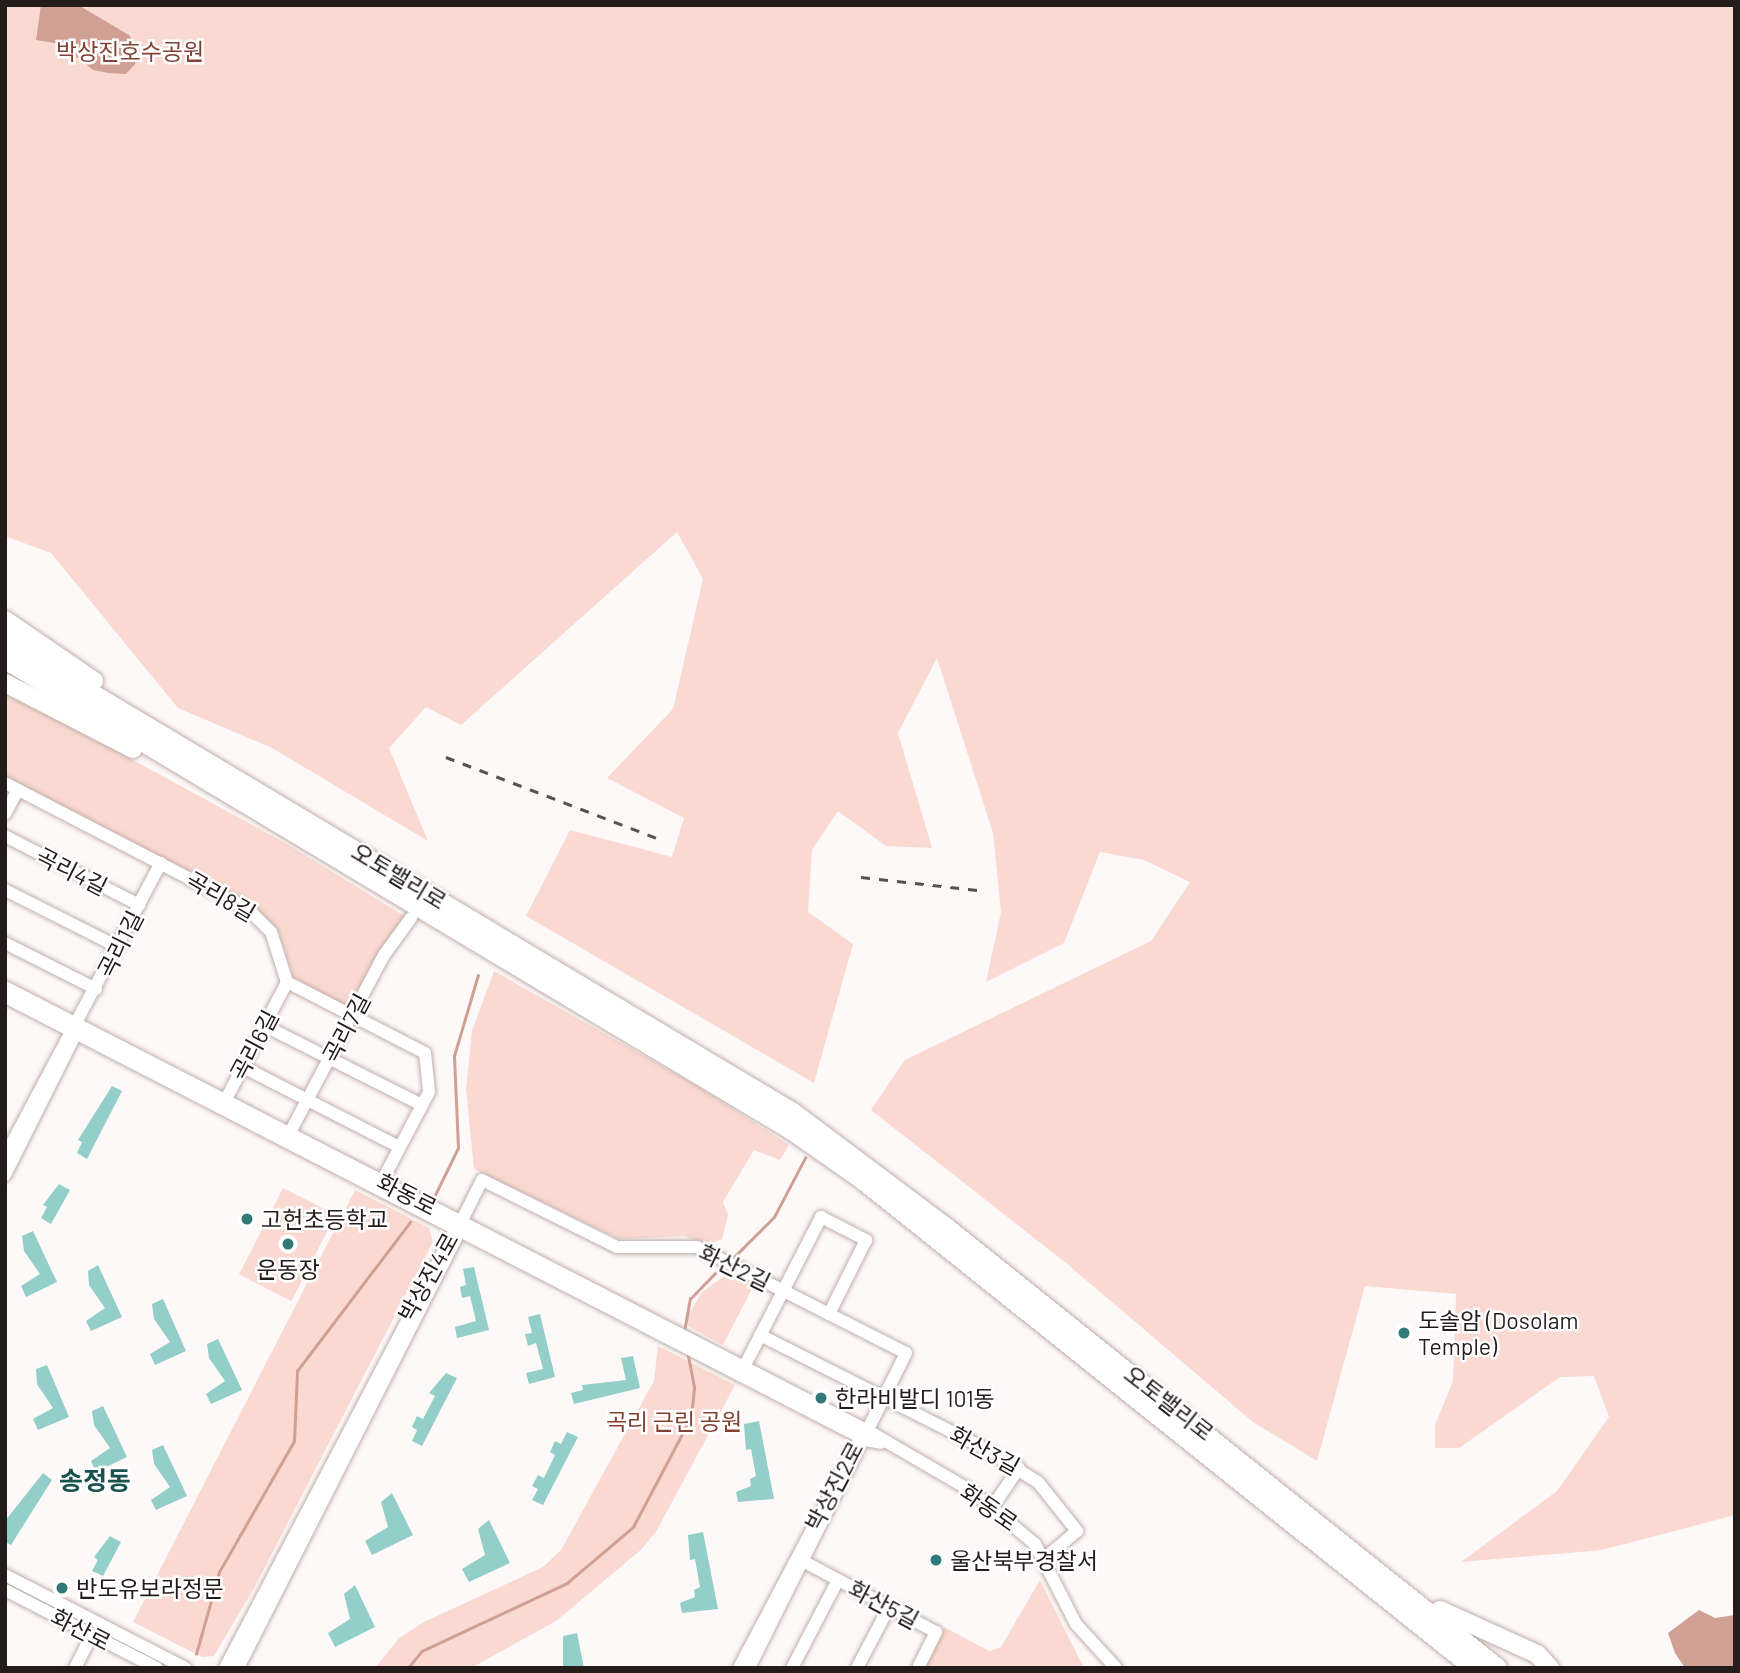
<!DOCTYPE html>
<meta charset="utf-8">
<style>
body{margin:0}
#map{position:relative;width:1740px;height:1673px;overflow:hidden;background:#fdf9f8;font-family:Barlow,"Noto Sans KR",sans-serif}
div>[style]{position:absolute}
.green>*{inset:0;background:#f9d9d1;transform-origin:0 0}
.water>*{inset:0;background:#d0a094}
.stream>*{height:2.5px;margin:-1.25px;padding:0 1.25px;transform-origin:1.25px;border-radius:1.25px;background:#d0a094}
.building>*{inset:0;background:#94cec8}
.roads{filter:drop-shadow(0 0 2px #c0aea9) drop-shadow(0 0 2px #c0aea9)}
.minor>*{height:12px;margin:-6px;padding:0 6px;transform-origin:6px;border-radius:6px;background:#fff}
.highway>*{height:18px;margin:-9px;padding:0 9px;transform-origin:9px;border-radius:9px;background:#fff}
.rail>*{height:2.5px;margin-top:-1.25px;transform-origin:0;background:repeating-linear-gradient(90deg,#57514f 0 9px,transparent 0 18px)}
.dots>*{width:19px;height:19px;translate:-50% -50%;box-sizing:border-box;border:4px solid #fff;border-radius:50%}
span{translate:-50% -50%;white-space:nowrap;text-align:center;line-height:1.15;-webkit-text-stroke:5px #fff;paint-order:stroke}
.park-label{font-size:23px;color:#814233}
.street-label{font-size:23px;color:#231c1a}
.poi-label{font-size:23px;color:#231c1a}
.left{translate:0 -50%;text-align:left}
.quarter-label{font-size:26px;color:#18534f;font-weight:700}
.frame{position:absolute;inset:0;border:7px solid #231c1a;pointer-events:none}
</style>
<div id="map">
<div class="green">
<div style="clip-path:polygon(5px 5px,1735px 5px,1735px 1515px,1602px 1550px,1461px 1562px,1557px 1491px,1609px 1417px,1594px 1376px,1560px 1377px,1459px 1448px,1435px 1448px,1435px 1425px,1453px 1381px,1456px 1294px,1365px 1286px,1317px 1461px,1253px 1422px,1066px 1263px,871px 1110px,905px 1060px,1151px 941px,1190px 882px,1144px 860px,1100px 852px,1064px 943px,986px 982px,1001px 912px,993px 833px,937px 658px,898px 733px,932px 848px,886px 846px,838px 811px,812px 850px,808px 912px,853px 944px,814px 1083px,526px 916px,570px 830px,672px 857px,684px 818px,607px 778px,673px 709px,703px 579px,677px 532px,461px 725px,426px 707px,389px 748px,428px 841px,272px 748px,178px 708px,51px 553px,5px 536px)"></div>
<div style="clip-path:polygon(5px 690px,287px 844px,406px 917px,355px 1004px,347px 1007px,294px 980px,279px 933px,254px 906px,5px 777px)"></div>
<div style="clip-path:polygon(494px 971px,699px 1087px,789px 1145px,780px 1160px,754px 1150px,723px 1202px,728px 1215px,722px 1239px,708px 1245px,685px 1236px,619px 1239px,474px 1169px,466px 1089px,472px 1031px)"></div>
<div style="left:283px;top:1188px;width:59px;height:97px;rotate:27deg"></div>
<div style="clip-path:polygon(355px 1190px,429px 1228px,433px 1242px,254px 1588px,214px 1656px,202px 1657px,133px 1622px)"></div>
<div style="clip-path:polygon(730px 1272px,755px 1283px,723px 1345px,688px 1326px,688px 1315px,702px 1292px)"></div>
<div style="clip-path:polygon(658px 1346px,735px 1385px,657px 1530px,642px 1549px,556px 1621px,471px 1668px,375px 1668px,399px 1638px,426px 1621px,543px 1567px,561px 1550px,654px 1381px)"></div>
<div style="clip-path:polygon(1040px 1580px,1084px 1668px,923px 1668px,944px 1627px,989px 1651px,1001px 1647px)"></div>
</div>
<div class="water">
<div style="clip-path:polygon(41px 5px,78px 5px,129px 35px,138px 48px,135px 64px,126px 74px,108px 73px,93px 70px,60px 44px,36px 40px)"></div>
<div style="clip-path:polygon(1699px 1610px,1715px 1618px,1735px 1615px,1735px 1668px,1685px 1668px,1675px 1653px,1668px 1633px)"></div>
</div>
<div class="stream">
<div style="left:435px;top:1195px;width:52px;rotate:-63.9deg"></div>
<div style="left:458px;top:1148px;width:92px;rotate:-92.5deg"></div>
<div style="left:454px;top:1056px;width:84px;rotate:-73.5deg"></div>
<div style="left:735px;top:1256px;width:55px;rotate:-45deg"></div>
<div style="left:774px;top:1217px;width:67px;rotate:-62.3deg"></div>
<div style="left:684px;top:1332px;width:34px;rotate:-80deg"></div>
<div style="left:690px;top:1299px;width:43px;rotate:-45.9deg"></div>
<div style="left:196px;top:1654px;width:85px;rotate:-74.3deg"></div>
<div style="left:219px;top:1572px;width:151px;rotate:-60.2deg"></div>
<div style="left:294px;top:1441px;width:70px;rotate:-87.5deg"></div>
<div style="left:297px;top:1371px;width:187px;rotate:-52.8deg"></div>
<div style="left:408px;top:1668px;width:22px;rotate:-51deg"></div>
<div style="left:422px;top:1651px;width:160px;rotate:-25.1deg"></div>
<div style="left:567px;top:1583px;width:87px;rotate:-40.3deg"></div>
<div style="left:633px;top:1527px;width:124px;rotate:-62.2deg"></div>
<div style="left:691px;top:1417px;width:30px;rotate:-84deg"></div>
<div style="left:694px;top:1387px;width:36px;rotate:-101deg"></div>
</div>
<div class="building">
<div style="clip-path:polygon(112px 1086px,122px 1091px,87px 1159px,77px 1153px,82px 1142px,78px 1140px)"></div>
<div style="clip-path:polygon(59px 1184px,70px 1190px,51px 1224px,41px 1218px,47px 1207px,43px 1205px)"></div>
<div style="clip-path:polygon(33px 1231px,57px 1282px,26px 1297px,21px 1286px,40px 1274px,24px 1251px,22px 1236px)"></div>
<div style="clip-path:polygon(98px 1265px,122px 1317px,91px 1331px,86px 1321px,105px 1308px,89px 1285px,88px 1271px)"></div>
<div style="clip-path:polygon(474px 1267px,489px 1330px,457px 1338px,455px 1327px,476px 1321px,470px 1296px,462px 1298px,460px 1287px,466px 1285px,463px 1269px)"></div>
<div style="clip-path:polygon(163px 1299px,186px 1351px,155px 1365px,150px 1354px,170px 1342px,154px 1319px,152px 1304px)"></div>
<div style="clip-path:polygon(540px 1314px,555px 1377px,529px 1384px,526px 1373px,543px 1369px,536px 1343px,528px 1346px,525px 1334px,532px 1333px,528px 1317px)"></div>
<div style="clip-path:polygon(218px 1339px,242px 1390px,211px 1404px,206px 1394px,225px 1381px,209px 1358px,207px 1344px)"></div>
<div style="clip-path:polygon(633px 1356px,640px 1388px,574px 1404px,571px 1393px,583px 1390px,582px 1385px,626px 1380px,621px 1358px)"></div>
<div style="clip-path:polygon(47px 1365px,69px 1417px,38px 1430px,33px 1419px,53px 1408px,37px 1384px,36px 1369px)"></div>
<div style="clip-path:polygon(446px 1373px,457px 1378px,422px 1446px,412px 1441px,417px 1430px,412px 1427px,417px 1416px,423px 1419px,435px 1396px,429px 1393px)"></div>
<div style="clip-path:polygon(103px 1406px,127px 1457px,96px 1472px,91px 1461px,110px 1448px,94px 1425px,92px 1411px)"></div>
<div style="clip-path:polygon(759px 1421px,774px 1499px,738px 1502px,736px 1492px,751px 1486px,750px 1479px,756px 1476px,751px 1449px,746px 1450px,744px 1424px)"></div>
<div style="clip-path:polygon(567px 1432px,578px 1437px,543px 1505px,532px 1500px,538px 1489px,532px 1486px,538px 1475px,544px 1478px,555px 1455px,550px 1452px,555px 1441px,561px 1444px)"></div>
<div style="clip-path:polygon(163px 1445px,187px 1496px,156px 1510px,151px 1500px,170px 1487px,154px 1464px,152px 1450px)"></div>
<div style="clip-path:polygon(43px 1473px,52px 1480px,11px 1545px,5px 1542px,5px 1521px)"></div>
<div style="clip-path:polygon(392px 1493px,413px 1535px,372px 1555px,365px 1541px,388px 1527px,381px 1502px)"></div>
<div style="clip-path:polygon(489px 1520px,510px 1563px,469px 1582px,462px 1569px,485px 1555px,478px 1529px)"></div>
<div style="clip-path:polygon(703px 1532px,718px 1609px,682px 1613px,680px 1603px,695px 1597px,694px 1590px,700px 1587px,695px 1559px,690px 1560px,688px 1535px)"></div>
<div style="clip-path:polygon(110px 1536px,121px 1542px,103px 1576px,92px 1571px,98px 1560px,94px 1557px)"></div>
<div style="clip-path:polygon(355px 1585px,375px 1627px,335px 1647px,328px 1633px,350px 1619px,344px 1594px)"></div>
<div style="clip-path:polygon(577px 1633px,584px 1668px,563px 1668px,563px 1636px)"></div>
</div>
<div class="roads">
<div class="minor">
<div style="left:5px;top:783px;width:274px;rotate:27.4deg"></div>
<div style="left:248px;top:909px;width:33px;rotate:45deg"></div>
<div style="left:271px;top:932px;width:52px;rotate:72.3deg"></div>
<div style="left:287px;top:982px;width:155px;rotate:27.2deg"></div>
<div style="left:425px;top:1053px;width:39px;rotate:84deg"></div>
<div style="left:429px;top:1092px;width:101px;rotate:117.8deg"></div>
<div style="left:5px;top:814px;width:27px;rotate:-62deg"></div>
<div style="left:5px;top:836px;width:151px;rotate:27.2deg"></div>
<div style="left:5px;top:890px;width:127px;rotate:26.8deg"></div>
<div style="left:5px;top:943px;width:102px;rotate:26.8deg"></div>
<div style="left:5px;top:987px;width:973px;rotate:27.22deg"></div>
<div style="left:870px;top:1432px;width:119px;rotate:30.2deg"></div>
<div style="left:973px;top:1492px;width:81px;rotate:40deg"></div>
<div style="left:1035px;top:1544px;width:90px;rotate:62.9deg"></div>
<div style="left:1076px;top:1624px;width:59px;rotate:47.7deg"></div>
<div style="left:5px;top:997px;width:968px;rotate:27.23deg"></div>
<div style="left:866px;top:1440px;width:15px;rotate:11deg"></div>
<div style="left:265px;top:1026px;width:176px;rotate:26.7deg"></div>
<div style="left:243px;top:1067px;width:175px;rotate:27.1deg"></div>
<div style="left:223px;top:1105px;width:139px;rotate:-62.5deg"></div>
<div style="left:286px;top:1140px;width:209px;rotate:-62.1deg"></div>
<div style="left:384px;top:955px;width:46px;rotate:-53.9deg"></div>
<div style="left:5px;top:1156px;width:332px;rotate:-62deg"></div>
<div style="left:5px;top:1175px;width:163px;rotate:-63.4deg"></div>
<div style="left:461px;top:1222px;width:47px;rotate:-63.4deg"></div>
<div style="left:482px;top:1180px;width:151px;rotate:26.4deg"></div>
<div style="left:617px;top:1247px;width:80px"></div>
<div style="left:697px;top:1247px;width:234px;rotate:26.9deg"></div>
<div style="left:906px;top:1353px;width:352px;rotate:116.5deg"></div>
<div style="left:760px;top:1335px;width:244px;rotate:26.8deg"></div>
<div style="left:978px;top:1445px;width:70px;rotate:31.7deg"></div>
<div style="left:1038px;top:1482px;width:63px;rotate:51.5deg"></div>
<div style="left:1077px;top:1531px;width:42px;rotate:139.8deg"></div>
<div style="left:744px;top:1367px;width:169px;rotate:-62.8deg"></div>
<div style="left:821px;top:1217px;width:51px;rotate:27.1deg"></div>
<div style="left:866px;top:1240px;width:83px;rotate:116.6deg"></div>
<div style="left:993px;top:1506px;width:46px;rotate:-55.6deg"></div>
<div style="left:799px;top:1559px;width:155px;rotate:28.1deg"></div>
<div style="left:936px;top:1632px;width:40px;rotate:116.6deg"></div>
<div style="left:5px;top:1575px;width:203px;rotate:27.3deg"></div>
<div style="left:5px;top:1590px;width:171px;rotate:27.2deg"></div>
<div style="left:75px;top:1668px;width:38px;rotate:-63deg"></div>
<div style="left:225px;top:1668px;width:501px;rotate:-62.31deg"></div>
<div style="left:238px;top:1668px;width:496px;rotate:-63.1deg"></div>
<div style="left:739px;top:1668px;width:266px;rotate:-62.2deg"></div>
<div style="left:792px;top:1668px;width:99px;rotate:-62.4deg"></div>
<div style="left:857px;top:1668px;width:69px;rotate:-62.3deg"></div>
</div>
<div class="highway">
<div style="left:5px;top:620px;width:108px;rotate:34.4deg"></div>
<div style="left:5px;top:641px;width:918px;rotate:30.87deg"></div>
<div style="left:793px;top:1112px;width:190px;rotate:36.9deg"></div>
<div style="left:945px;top:1226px;width:708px;rotate:38.63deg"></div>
<div style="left:5px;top:660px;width:917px;rotate:30.9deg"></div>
<div style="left:792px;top:1131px;width:85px;rotate:35deg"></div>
<div style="left:862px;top:1180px;width:782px;rotate:38.61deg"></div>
<div style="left:5px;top:683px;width:144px;rotate:27.3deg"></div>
<div style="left:1440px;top:1610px;width:107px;rotate:24.4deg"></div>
<div style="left:1537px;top:1654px;width:19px;rotate:47deg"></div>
</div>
</div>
<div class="rail">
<div style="left:446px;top:757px;width:229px;rotate:21deg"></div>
<div style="left:861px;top:877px;width:117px;rotate:6.4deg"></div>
</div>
<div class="dots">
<div style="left:247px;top:1219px;background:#327a75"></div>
<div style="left:288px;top:1244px;background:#327a75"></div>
<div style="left:1404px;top:1333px;background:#327a75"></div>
<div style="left:821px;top:1398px;background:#327a75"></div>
<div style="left:936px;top:1560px;background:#327a75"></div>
<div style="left:62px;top:1588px;background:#327a75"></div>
</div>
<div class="park-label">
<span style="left:130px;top:51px">박상진호수공원</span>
<span style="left:674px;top:1421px">곡리 근린 공원</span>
</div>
<div class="street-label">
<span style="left:72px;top:871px;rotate:27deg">곡리4길</span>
<span style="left:399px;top:876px;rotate:31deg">오토밸리로</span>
<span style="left:221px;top:896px;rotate:30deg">곡리8길</span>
<span style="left:120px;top:944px;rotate:-63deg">곡리1길</span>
<span style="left:346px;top:1028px;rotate:-62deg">곡리7길</span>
<span style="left:254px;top:1045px;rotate:-62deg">곡리6길</span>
<span style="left:407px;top:1194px;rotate:27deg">화동로</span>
<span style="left:735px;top:1267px;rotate:26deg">화산2길</span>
<span style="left:428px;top:1277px;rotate:-61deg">박상진4로</span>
<span style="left:1169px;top:1403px;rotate:38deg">오토밸리로</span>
<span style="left:985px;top:1450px;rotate:29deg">화산3길</span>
<span style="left:834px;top:1486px;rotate:-62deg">박상진2로</span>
<span style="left:989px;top:1507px;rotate:35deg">화동로</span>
<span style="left:884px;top:1604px;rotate:28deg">화산5길</span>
<span style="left:81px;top:1629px;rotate:27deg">화산로</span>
</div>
<div class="poi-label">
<span class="left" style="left:261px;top:1219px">고헌초등학교</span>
<span style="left:288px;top:1269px">운동장</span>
<span class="left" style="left:1418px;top:1333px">도솔암 (Dosolam<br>Temple)</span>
<span class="left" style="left:835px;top:1398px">한라비발디 101동</span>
<span class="left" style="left:950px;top:1560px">울산북부경찰서</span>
<span class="left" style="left:76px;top:1588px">반도유보라정문</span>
</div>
<div class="quarter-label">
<span style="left:95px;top:1480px">송정동</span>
</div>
<div class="frame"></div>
</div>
